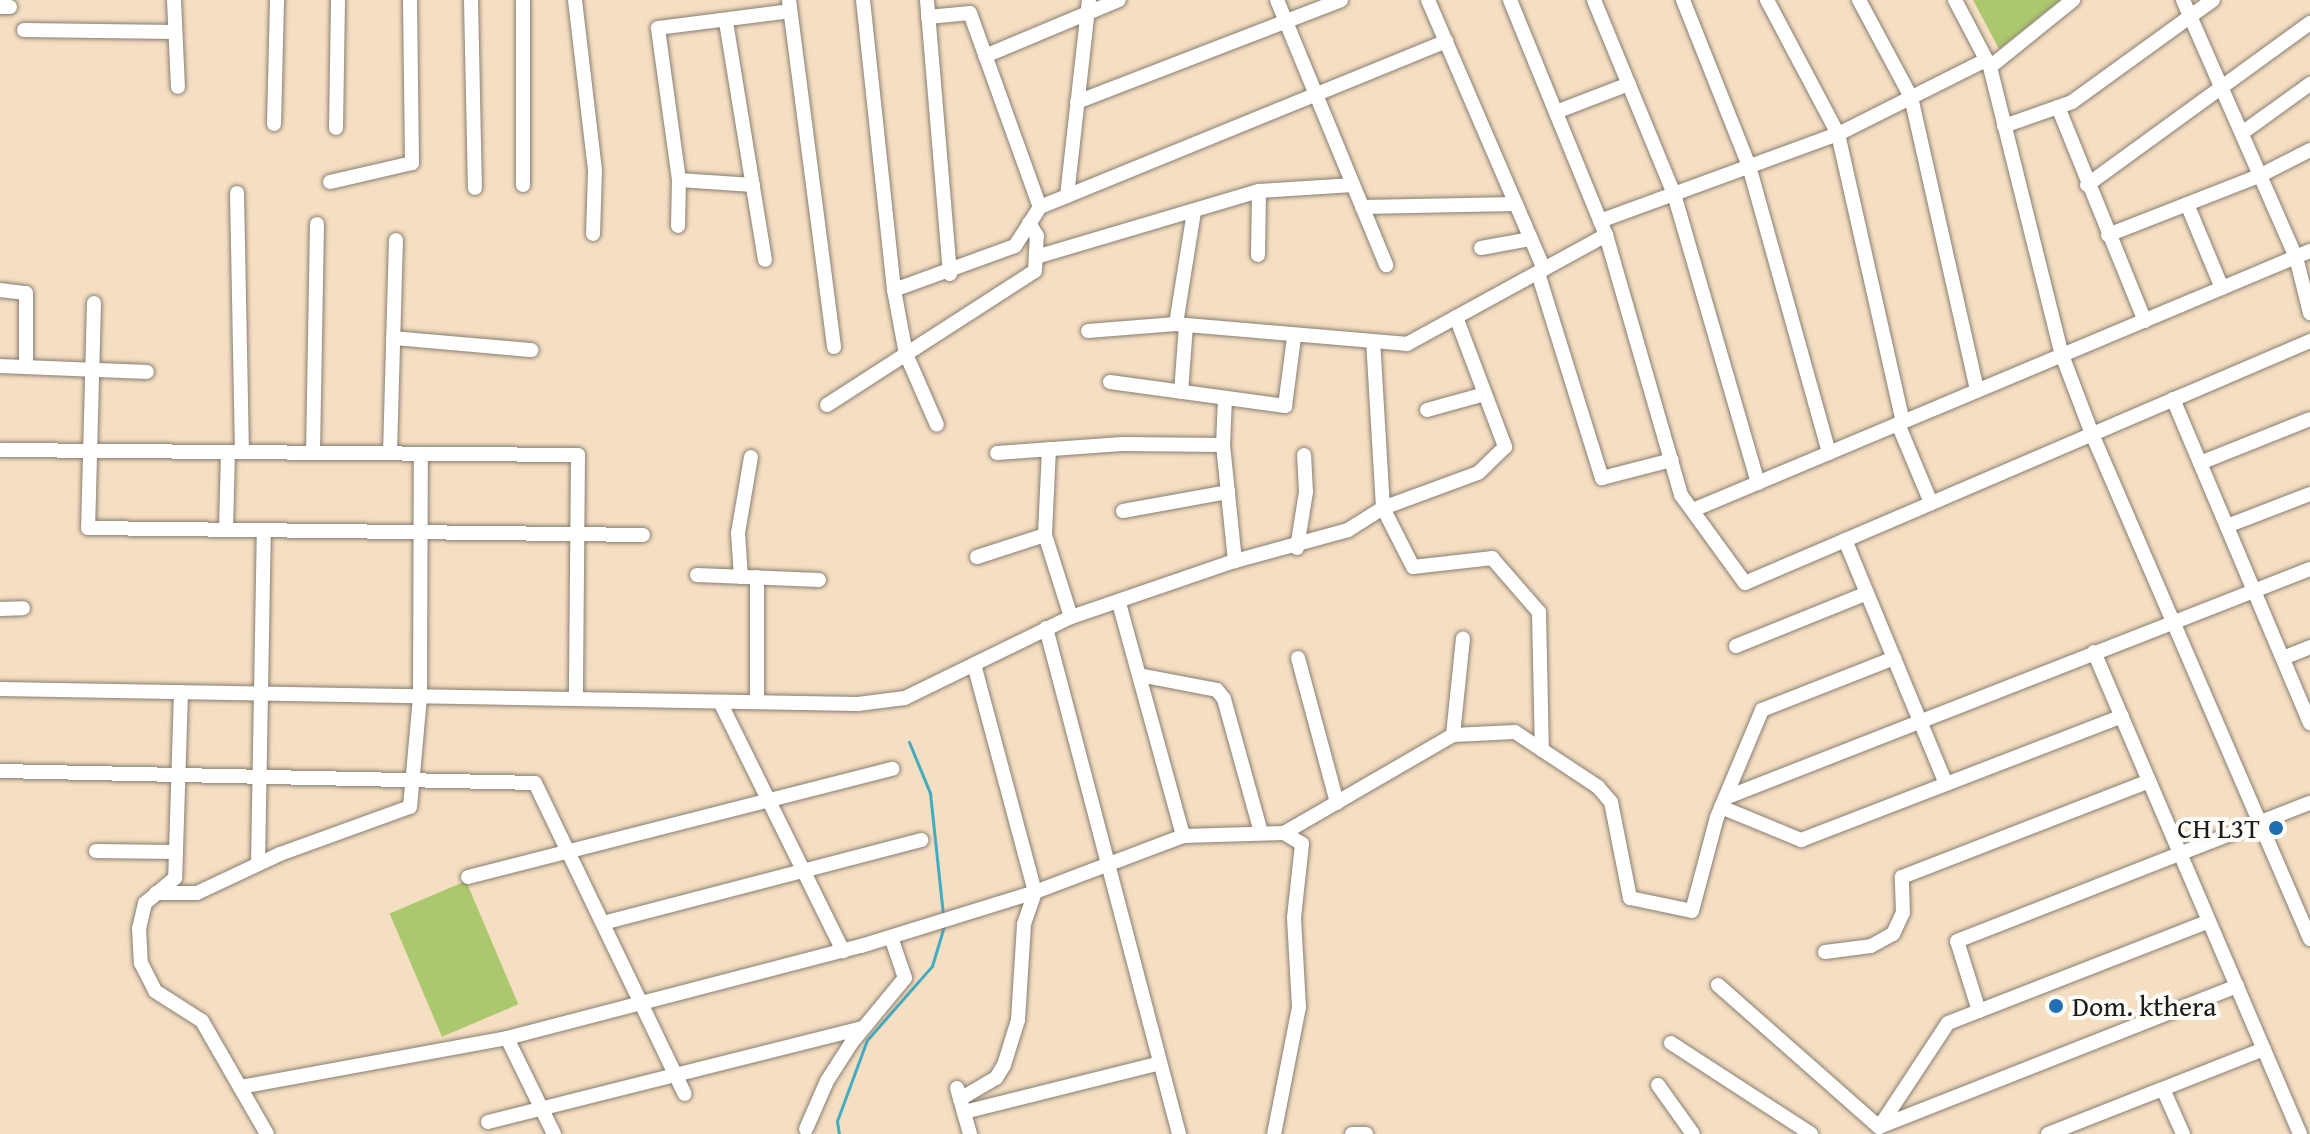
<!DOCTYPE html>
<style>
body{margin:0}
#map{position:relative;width:2310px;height:1134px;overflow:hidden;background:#f5dfc3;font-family:"Gentium Book Plus",serif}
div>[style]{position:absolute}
.green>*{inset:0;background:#acc86e;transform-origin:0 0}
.stream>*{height:3px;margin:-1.5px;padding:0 1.5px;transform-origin:1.5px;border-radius:1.5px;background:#42acc1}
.roads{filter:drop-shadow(0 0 2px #887e70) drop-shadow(0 0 2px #887e70)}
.minor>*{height:14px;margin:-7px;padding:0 7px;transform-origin:7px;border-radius:7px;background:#fff}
.dots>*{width:22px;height:22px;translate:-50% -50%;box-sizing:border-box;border:4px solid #fdfcf7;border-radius:50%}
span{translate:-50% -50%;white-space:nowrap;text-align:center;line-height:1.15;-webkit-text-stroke:8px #fdfcf7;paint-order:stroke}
.poi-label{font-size:28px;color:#1c1c1c}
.right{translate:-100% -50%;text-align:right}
.left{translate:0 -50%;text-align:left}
</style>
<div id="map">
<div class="green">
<div style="clip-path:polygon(1973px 0,2060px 0,1999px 49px)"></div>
<div style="left:466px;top:881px;width:134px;height:83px;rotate:67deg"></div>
</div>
<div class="stream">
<div style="left:909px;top:742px;width:55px;rotate:67.6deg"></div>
<div style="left:930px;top:793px;width:123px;rotate:83.9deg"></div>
<div style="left:839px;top:1134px;width:13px;rotate:-99deg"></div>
<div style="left:837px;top:1121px;width:86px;rotate:-69.7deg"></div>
<div style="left:867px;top:1040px;width:98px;rotate:-48.7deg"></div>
<div style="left:932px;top:966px;width:42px;rotate:-73.3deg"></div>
</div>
<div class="roads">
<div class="minor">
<div style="left:174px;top:0;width:87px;rotate:87.4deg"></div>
<div style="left:471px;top:0;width:188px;rotate:88.8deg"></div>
<div style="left:575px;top:0;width:172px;rotate:83.3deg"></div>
<div style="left:595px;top:171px;width:63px;rotate:91.8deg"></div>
<div style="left:789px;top:0;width:350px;rotate:82.6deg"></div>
<div style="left:863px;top:0;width:292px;rotate:83.9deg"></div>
<div style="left:894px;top:290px;width:65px;rotate:79.4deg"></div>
<div style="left:906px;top:354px;width:77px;rotate:66.4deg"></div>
<div style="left:927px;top:0;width:275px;rotate:85.2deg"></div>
<div style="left:1277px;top:0;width:287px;rotate:67.6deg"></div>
<div style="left:1428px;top:0;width:293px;rotate:66.7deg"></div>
<div style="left:1510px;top:0;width:254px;rotate:67.8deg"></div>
<div style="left:1606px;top:235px;width:271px;rotate:73.9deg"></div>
<div style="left:1681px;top:495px;width:109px;rotate:54deg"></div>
<div style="left:1745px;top:583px;width:615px;rotate:-23.19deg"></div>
<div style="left:1594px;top:0;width:210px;rotate:67.6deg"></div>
<div style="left:1674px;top:194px;width:301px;rotate:73.8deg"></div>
<div style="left:1683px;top:0;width:179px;rotate:68.3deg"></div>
<div style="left:1749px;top:166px;width:298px;rotate:74.4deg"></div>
<div style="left:1767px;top:0;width:152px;rotate:62.1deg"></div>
<div style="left:1838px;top:134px;width:295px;rotate:77.3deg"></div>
<div style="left:1859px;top:0;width:110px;rotate:61.8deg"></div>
<div style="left:1911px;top:97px;width:301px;rotate:77.3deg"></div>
<div style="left:1955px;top:0;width:76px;rotate:62.4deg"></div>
<div style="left:1990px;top:67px;width:297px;rotate:76deg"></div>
<div style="left:2062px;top:355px;width:85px;rotate:69.2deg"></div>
<div style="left:2092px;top:434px;width:550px;rotate:66.65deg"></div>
<div style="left:2183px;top:0;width:281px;rotate:66.3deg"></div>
<div style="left:2296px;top:257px;width:58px;rotate:76deg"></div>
<div style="left:0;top:7px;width:10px"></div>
<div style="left:928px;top:17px;width:42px;rotate:-5.4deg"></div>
<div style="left:970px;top:13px;width:206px;rotate:70.2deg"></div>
<div style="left:726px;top:22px;width:241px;rotate:80.7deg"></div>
<div style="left:24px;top:30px;width:151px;rotate:0.8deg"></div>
<div style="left:985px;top:56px;width:145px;rotate:-22.7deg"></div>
<div style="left:1990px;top:67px;width:107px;rotate:-38.9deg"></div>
<div style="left:1077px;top:102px;width:283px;rotate:-21.1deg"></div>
<div style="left:2058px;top:107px;width:231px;rotate:67.9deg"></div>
<div style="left:1556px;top:112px;width:78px;rotate:-21deg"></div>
<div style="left:274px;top:124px;width:124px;rotate:-88.6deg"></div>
<div style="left:2004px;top:126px;width:72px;rotate:-19.4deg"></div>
<div style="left:2072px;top:102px;width:174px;rotate:-35.9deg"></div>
<div style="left:336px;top:128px;width:128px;rotate:-89.1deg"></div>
<div style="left:2242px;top:133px;width:84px;rotate:-35.8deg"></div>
<div style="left:679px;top:180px;width:74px;rotate:3.9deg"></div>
<div style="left:330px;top:182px;width:84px;rotate:-13deg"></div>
<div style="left:412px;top:163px;width:163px;rotate:-90.7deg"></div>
<div style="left:523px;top:185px;width:185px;rotate:-90deg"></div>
<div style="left:2087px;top:185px;width:276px;rotate:-36deg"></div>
<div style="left:237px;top:193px;width:259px;rotate:88.9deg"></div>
<div style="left:1067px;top:196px;width:197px;rotate:-83.6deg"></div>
<div style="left:2187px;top:204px;width:91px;rotate:67.4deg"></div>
<div style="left:1362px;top:207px;width:154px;rotate:-1.1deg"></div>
<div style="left:1600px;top:221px;width:253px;rotate:-20.1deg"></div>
<div style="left:1838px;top:134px;width:165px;rotate:-26.6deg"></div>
<div style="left:678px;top:226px;width:46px;rotate:-88.8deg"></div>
<div style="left:679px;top:180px;width:153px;rotate:-97.9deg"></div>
<div style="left:658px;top:28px;width:133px;rotate:-7.3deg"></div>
<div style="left:2108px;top:235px;width:164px;rotate:-21.4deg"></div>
<div style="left:2261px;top:175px;width:55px;rotate:-27deg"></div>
<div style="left:1481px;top:248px;width:51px;rotate:-10.2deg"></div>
<div style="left:1258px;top:255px;width:64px;rotate:-89.1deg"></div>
<div style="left:1036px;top:257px;width:233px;rotate:-16.5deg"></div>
<div style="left:1259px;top:191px;width:94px;rotate:-3.7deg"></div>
<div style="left:1538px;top:273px;width:215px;rotate:72.7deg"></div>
<div style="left:1602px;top:478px;width:72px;rotate:-14.4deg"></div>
<div style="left:0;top:290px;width:26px;rotate:7deg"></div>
<div style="left:26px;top:293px;width:74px;rotate:90deg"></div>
<div style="left:894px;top:290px;width:129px;rotate:-20deg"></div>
<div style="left:1015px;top:246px;width:46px;rotate:-57.3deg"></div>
<div style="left:1040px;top:207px;width:439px;rotate:-22.2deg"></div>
<div style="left:94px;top:303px;width:225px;rotate:91.5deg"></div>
<div style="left:88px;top:528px;width:555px;rotate:0.72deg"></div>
<div style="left:1456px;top:317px;width:139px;rotate:69.3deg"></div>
<div style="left:1505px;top:447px;width:37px;rotate:136deg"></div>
<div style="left:1478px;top:473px;width:101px;rotate:159.8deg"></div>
<div style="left:1383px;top:508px;width:66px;rotate:63deg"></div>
<div style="left:1413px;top:567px;width:80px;rotate:-6.5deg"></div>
<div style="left:1492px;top:558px;width:72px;rotate:49deg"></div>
<div style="left:1539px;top:612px;width:138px;rotate:88.8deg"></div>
<div style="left:1176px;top:324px;width:114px;rotate:-80.9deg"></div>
<div style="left:1088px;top:331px;width:88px;rotate:-4.5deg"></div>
<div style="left:1176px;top:324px;width:232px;rotate:4.9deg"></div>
<div style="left:1407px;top:344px;width:227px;rotate:-28.7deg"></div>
<div style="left:393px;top:338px;width:139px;rotate:5deg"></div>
<div style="left:0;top:366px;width:147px;rotate:2.3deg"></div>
<div style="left:1110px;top:382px;width:177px;rotate:7.8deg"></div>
<div style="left:1285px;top:406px;width:69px;rotate:-82.5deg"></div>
<div style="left:1181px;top:392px;width:67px;rotate:-85.7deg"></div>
<div style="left:1225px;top:398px;width:47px;rotate:92.4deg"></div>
<div style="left:1223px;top:445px;width:117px;rotate:84.1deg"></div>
<div style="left:2173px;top:399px;width:352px;rotate:67.1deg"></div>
<div style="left:827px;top:405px;width:247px;rotate:-32.8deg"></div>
<div style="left:1035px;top:271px;width:35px;rotate:-87deg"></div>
<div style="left:1037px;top:236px;width:15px;rotate:-122deg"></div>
<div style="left:1427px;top:410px;width:60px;rotate:-15.4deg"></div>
<div style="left:1898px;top:424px;width:86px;rotate:67.3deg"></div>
<div style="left:1049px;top:449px;width:86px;rotate:92.7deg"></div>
<div style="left:1045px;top:535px;width:86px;rotate:72.4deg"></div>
<div style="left:0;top:450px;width:578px;rotate:0.5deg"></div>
<div style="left:578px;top:455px;width:244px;rotate:90.5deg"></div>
<div style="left:313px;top:453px;width:229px;rotate:-89deg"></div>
<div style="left:390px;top:453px;width:213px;rotate:-88.4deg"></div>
<div style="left:997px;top:453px;width:125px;rotate:-4.1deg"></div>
<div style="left:1122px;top:444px;width:101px;rotate:0.6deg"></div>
<div style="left:2200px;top:463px;width:118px;rotate:-21.8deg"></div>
<div style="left:1693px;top:510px;width:669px;rotate:-22.77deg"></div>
<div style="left:1123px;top:511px;width:107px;rotate:-10.3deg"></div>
<div style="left:2227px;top:526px;width:89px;rotate:-21.1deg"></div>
<div style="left:226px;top:529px;width:77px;rotate:-88.5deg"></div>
<div style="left:1845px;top:540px;width:264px;rotate:67.5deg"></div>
<div style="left:1297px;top:548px;width:57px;rotate:-80.9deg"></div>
<div style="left:1306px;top:492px;width:37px;rotate:-93deg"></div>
<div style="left:977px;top:557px;width:71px;rotate:-17.9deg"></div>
<div style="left:697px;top:575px;width:122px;rotate:2.3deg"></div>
<div style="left:741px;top:577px;width:44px;rotate:-93.9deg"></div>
<div style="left:738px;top:533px;width:77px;rotate:-80.3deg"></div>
<div style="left:757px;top:577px;width:125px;rotate:90deg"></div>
<div style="left:1119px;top:603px;width:242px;rotate:74.6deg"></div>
<div style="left:0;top:609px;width:23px;rotate:-2deg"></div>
<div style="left:1046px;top:628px;width:523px;rotate:75.27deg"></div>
<div style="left:1736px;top:646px;width:141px;rotate:-22deg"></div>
<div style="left:2094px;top:652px;width:524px;rotate:66.86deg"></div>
<div style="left:1298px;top:658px;width:150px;rotate:74.9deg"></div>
<div style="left:2283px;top:658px;width:29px;rotate:-22deg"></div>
<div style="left:1139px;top:675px;width:79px;rotate:10.9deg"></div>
<div style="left:1217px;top:690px;width:11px;rotate:52deg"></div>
<div style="left:1224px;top:699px;width:138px;rotate:74.5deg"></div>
<div style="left:0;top:689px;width:858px;rotate:1deg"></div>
<div style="left:858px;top:704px;width:47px;rotate:-7.3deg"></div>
<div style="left:905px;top:698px;width:185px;rotate:-26deg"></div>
<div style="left:1071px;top:617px;width:173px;rotate:-18.9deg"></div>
<div style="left:1235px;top:561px;width:117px;rotate:-15.3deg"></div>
<div style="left:1348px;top:530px;width:41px;rotate:-32.2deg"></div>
<div style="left:1383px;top:508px;width:166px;rotate:-93.4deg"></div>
<div style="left:181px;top:692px;width:186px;rotate:91.8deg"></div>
<div style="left:175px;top:878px;width:39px;rotate:140deg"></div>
<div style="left:145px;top:903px;width:26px;rotate:103deg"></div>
<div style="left:139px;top:928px;width:35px;rotate:87deg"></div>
<div style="left:141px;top:963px;width:31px;rotate:63deg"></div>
<div style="left:155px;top:991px;width:56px;rotate:32.6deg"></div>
<div style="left:202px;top:1021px;width:130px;rotate:60.1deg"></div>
<div style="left:720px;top:702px;width:278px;rotate:63.7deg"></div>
<div style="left:1453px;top:735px;width:97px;rotate:-84.1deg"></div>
<div style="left:0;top:771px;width:535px;rotate:1.28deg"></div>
<div style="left:535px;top:783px;width:345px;rotate:64.3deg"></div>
<div style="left:1725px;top:798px;width:628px;rotate:-21.38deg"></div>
<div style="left:1721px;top:807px;width:87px;rotate:22.4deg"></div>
<div style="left:1801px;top:840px;width:344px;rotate:-21.1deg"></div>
<div style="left:1284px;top:833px;width:195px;rotate:-30.1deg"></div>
<div style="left:1453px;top:735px;width:62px;rotate:-2.8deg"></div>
<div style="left:1515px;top:732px;width:100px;rotate:33.5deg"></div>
<div style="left:1598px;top:787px;width:20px;rotate:49deg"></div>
<div style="left:1611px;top:802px;width:98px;rotate:78.8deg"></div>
<div style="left:1630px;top:898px;width:63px;rotate:11.8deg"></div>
<div style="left:1692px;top:911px;width:97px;rotate:-75.1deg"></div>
<div style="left:1717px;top:817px;width:116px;rotate:-67.2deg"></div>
<div style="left:1762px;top:710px;width:142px;rotate:-21.5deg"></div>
<div style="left:96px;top:851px;width:80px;rotate:0.7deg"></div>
<div style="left:258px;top:864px;width:334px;rotate:-89deg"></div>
<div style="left:468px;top:877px;width:438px;rotate:-14.3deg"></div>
<div style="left:156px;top:893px;width:41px"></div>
<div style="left:197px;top:893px;width:92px;rotate:-25.2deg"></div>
<div style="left:280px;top:854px;width:138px;rotate:-19.9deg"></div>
<div style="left:410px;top:807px;width:110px;rotate:-84.8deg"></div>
<div style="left:420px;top:697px;width:243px;rotate:-89.8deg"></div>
<div style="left:603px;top:923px;width:329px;rotate:-14.6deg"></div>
<div style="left:1825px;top:952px;width:46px;rotate:-7.4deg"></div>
<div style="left:1871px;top:946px;width:25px;rotate:-29deg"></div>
<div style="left:1893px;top:934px;width:23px;rotate:-65deg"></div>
<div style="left:1903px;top:913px;width:36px;rotate:-92deg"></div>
<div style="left:1902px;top:877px;width:265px;rotate:-21.2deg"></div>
<div style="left:1718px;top:985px;width:215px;rotate:41.4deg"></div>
<div style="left:1879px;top:1127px;width:385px;rotate:-21.5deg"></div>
<div style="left:1979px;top:1011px;width:73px;rotate:-107.4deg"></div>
<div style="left:1957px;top:941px;width:379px;rotate:-21.4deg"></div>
<div style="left:507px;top:1038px;width:107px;rotate:63.9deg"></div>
<div style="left:1671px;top:1043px;width:167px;rotate:33deg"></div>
<div style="left:1658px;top:1085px;width:60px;rotate:54.5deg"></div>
<div style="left:240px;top:1087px;width:271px;rotate:-10.4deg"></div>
<div style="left:507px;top:1038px;width:366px;rotate:-14.6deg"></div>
<div style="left:861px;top:946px;width:182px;rotate:-17.2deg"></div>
<div style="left:1035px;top:892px;width:158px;rotate:-20.7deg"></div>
<div style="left:1183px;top:836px;width:101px;rotate:-1.7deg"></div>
<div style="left:1284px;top:833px;width:21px;rotate:31deg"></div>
<div style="left:1302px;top:844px;width:74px;rotate:96.2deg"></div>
<div style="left:1294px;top:918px;width:89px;rotate:86.8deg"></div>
<div style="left:1299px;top:1007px;width:129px;rotate:101.1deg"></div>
<div style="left:957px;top:1088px;width:48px;rotate:74.2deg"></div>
<div style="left:2163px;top:1089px;width:49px;rotate:66deg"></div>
<div style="left:960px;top:1099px;width:42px;rotate:-30.3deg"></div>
<div style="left:996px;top:1078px;width:15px;rotate:-58deg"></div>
<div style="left:1004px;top:1065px;width:47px;rotate:-72.7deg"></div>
<div style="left:1018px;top:1020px;width:96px;rotate:-86.4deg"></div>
<div style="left:1024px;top:924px;width:34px;rotate:-71deg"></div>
<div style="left:1035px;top:892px;width:235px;rotate:-105deg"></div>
<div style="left:964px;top:1112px;width:202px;rotate:-14deg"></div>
<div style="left:488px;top:1122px;width:386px;rotate:-14.1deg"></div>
<div style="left:1880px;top:1126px;width:123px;rotate:-56.6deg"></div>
<div style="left:1948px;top:1023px;width:280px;rotate:-21.3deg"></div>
<div style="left:806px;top:1129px;width:52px;rotate:-66.4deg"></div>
<div style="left:827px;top:1081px;width:46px;rotate:-57.3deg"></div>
<div style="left:852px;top:1042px;width:83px;rotate:-50.4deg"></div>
<div style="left:905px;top:978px;width:43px;rotate:-108.9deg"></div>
<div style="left:1352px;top:1134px;width:14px"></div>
<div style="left:2048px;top:1134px;width:232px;rotate:-21.5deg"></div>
</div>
</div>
<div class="dots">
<div style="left:2276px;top:828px;background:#1f6fb2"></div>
<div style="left:2056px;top:1006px;background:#1f6fb2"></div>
</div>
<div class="poi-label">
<span class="right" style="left:2260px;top:828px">CH L3T</span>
<span class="left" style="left:2072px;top:1006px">Dom. kthera</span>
</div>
</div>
